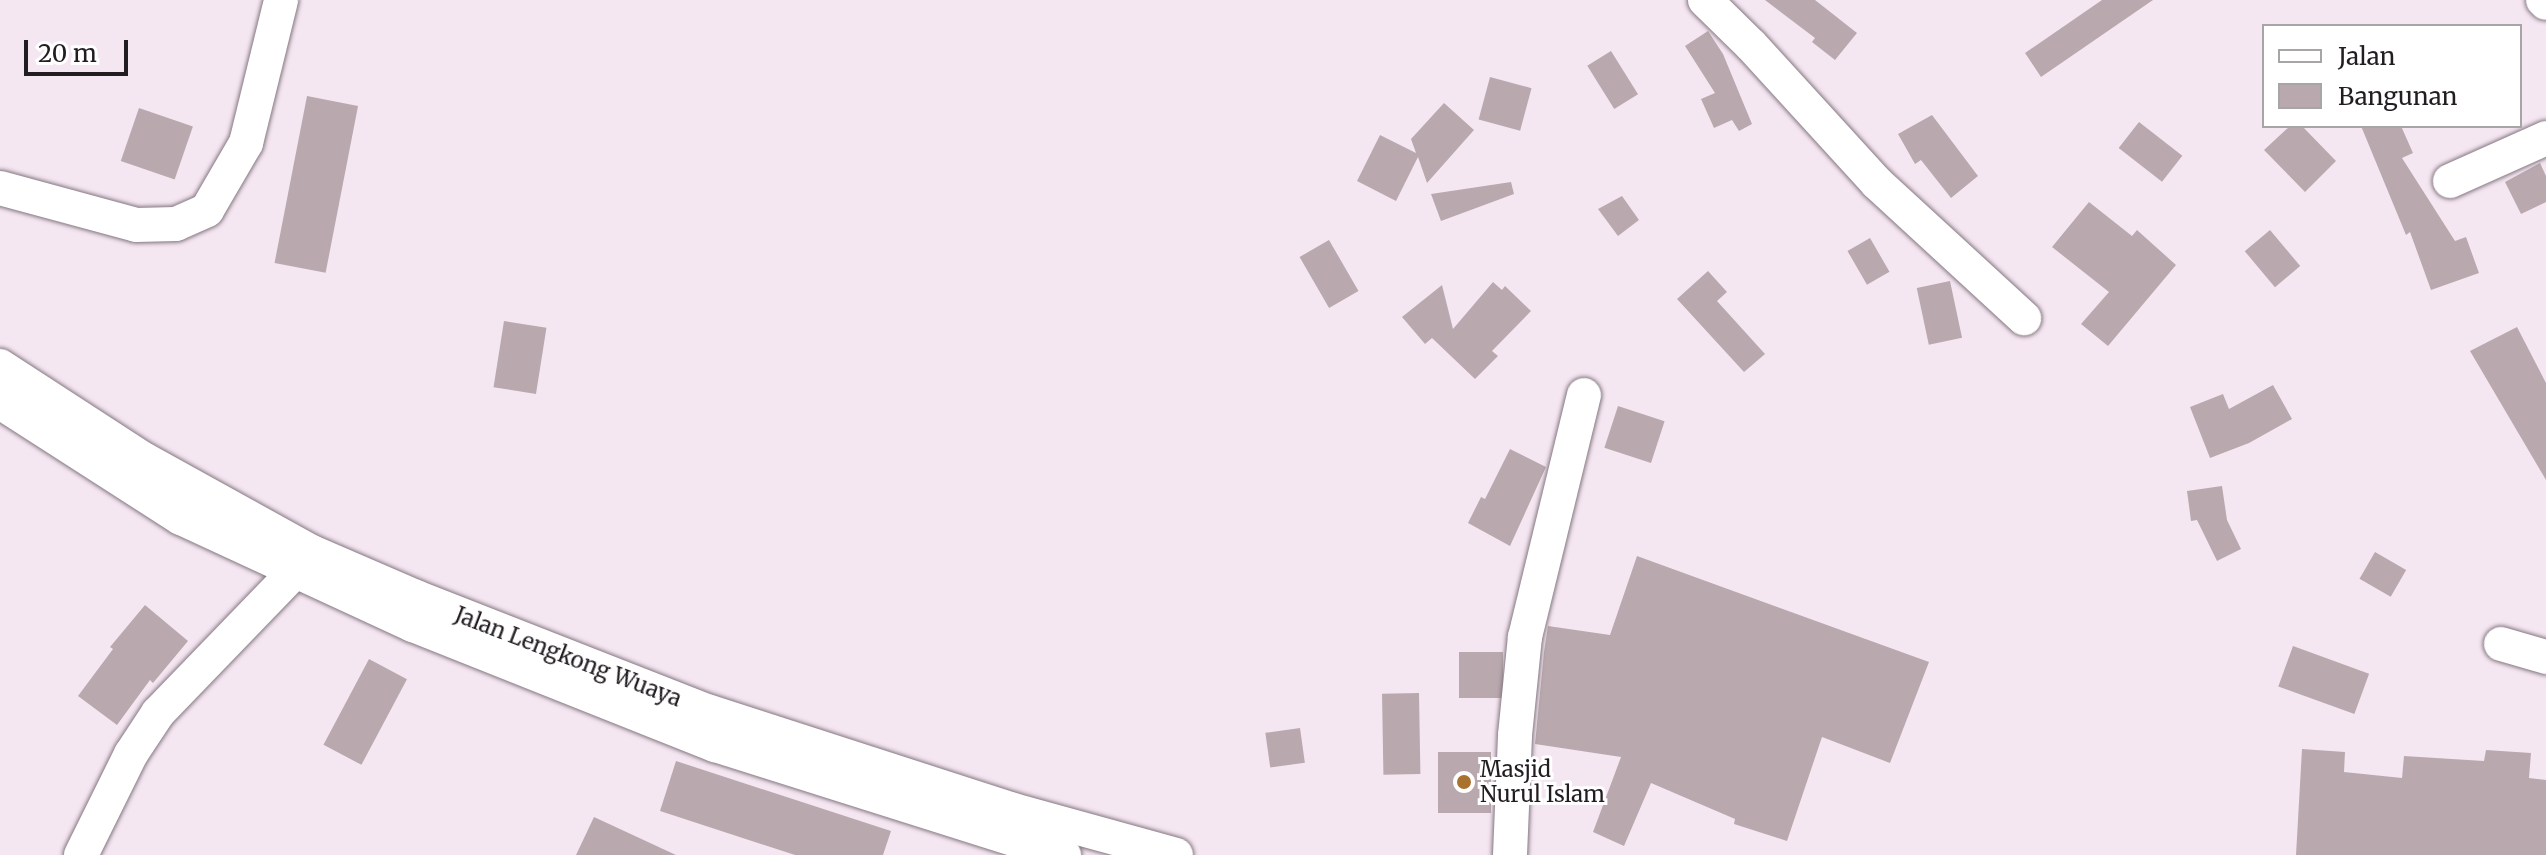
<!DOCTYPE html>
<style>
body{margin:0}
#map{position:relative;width:2546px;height:855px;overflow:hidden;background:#f5e7f2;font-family:Merriweather,serif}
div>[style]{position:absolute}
.building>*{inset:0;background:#b9a9ae;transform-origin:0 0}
.roads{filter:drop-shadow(0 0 2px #847780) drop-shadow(0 0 2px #847780)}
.minor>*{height:34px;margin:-17px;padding:0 17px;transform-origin:17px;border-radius:17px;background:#fff}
.dots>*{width:22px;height:22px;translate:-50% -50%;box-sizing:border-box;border:4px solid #fff;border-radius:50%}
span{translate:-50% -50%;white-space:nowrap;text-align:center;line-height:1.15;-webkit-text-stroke:6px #fff;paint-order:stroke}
.street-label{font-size:22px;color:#221d21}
.poi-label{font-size:22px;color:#221d21}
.left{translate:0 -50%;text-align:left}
.legend{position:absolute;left:2262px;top:24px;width:260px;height:104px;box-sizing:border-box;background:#fff;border:2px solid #a7a5a6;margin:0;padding:10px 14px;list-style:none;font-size:24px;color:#221d21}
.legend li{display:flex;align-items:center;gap:16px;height:40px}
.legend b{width:40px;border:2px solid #a7a5a6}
.scale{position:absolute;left:24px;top:40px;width:104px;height:36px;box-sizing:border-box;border:4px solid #221d21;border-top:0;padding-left:10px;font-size:24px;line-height:28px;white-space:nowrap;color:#221d21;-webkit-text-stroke:6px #fff;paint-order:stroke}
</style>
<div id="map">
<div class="building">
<div style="clip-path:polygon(1765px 0,1815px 0,1857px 33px,1835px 60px,1812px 42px,1815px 38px)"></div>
<div style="clip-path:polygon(2102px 0,2153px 0,2041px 77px,2025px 53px)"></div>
<div style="clip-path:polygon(1708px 31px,1723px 54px,1752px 124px,1739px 131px,1732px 120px,1714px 128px,1701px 99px,1715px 93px,1685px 46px)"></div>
<div style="left:1611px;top:51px;width:51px;height:28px;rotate:58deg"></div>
<div style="left:1490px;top:77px;width:43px;height:44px;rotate:15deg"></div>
<div style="left:307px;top:96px;width:52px;height:170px;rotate:11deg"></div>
<div style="clip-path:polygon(1444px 103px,1474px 130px,1427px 183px,1418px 157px,1396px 201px,1357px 181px,1380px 135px,1416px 153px,1411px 139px)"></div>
<div style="left:139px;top:108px;width:57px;height:56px;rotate:19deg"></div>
<div style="clip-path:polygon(1932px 115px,1978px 176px,1951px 198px,1921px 160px,1915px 164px,1898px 134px)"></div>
<div style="left:2139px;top:122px;width:55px;height:33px;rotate:38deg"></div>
<div style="clip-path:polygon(2290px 126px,2302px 126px,2336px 161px,2305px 192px,2264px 150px)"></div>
<div style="clip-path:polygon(2361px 126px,2401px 126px,2413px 153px,2402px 158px,2455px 241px,2466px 237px,2479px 273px,2431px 290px,2410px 232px,2406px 235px)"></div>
<div style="clip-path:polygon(2540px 163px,2546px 176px,2546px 202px,2521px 214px,2505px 182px)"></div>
<div style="clip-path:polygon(1511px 182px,1514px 194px,1441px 221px,1431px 194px)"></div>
<div style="clip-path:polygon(1622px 196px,1639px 220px,1618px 236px,1598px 209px)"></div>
<div style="clip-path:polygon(2089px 202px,2132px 236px,2137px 230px,2176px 265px,2108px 346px,2081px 324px,2109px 292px,2052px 247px)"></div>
<div style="left:2270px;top:230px;width:47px;height:33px;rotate:50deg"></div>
<div style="left:1870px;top:238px;width:39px;height:26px;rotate:60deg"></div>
<div style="left:1329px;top:240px;width:59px;height:34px;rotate:60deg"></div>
<div style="clip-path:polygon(1708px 271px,1727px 292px,1717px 301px,1765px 354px,1744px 372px,1677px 299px)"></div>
<div style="left:1950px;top:281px;width:58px;height:34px;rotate:78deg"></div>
<div style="clip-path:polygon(1493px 282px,1502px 290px,1505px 286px,1531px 311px,1492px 351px,1498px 356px,1475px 379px,1432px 338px,1425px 344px,1402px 317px,1442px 285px,1453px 329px)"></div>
<div style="left:504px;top:321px;width:43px;height:67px;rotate:9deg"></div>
<div style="clip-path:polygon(2517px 327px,2546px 383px,2546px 480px,2470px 351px)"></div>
<div style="clip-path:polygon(2273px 385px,2292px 419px,2249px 443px,2210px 458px,2190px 407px,2223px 394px,2229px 409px)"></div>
<div style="left:1618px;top:406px;width:49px;height:44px;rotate:18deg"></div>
<div style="clip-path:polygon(1510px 449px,1546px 467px,1510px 546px,1468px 523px,1481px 497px,1485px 499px)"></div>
<div style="clip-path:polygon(2222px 486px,2227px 520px,2241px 549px,2217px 561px,2197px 520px,2191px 521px,2187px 491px)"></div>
<div style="left:2375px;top:552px;width:36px;height:31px;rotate:30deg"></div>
<div style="clip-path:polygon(1637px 556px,1929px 662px,1890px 763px,1822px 737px,1787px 841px,1734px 824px,1735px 819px,1651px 783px,1624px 846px,1593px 832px,1621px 757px,1535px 744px,1544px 652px,1548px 626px,1610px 635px)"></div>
<div style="clip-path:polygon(145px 605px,188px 641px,153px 683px,150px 680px,117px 725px,78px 696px,113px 649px,110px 647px)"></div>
<div style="left:2293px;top:646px;width:81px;height:43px;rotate:20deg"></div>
<div style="left:1459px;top:652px;width:44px;height:46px"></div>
<div style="left:369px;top:659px;width:43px;height:97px;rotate:28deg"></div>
<div style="left:1419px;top:693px;width:81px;height:37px;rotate:89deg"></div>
<div style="left:1300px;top:728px;width:35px;height:35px;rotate:82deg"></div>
<div style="clip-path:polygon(2302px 749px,2345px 752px,2344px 772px,2402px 778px,2404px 756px,2484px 761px,2486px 750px,2531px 753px,2529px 778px,2546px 780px,2546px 855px,2296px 855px)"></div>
<div style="left:1438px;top:752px;width:53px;height:61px"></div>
<div style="clip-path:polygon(676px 761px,891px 831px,883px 855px,795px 855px,660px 811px)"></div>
<div style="clip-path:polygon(594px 817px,676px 855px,576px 855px)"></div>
</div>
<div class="roads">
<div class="minor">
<div style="left:1705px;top:0;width:64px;rotate:44.4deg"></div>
<div style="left:1751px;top:45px;width:187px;rotate:47.6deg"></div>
<div style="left:1877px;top:183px;width:200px;rotate:42.6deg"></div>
<div style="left:2543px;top:0;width:4px;rotate:45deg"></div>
<div style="left:2450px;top:181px;width:105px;rotate:-24.1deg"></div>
<div style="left:0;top:188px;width:141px;rotate:15.2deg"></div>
<div style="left:136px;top:225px;width:40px;rotate:-1.4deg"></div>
<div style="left:176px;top:224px;width:34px;rotate:-24deg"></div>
<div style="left:207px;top:210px;width:78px;rotate:-59.8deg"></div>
<div style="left:246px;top:143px;width:147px;rotate:-76.2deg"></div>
<div style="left:0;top:366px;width:173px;rotate:33deg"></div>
<div style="left:145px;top:460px;width:191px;rotate:28.9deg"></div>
<div style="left:312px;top:552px;width:113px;rotate:23.4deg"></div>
<div style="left:416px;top:597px;width:316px;rotate:21.4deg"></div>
<div style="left:710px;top:712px;width:318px;rotate:17.9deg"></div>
<div style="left:1013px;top:810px;width:169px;rotate:15.4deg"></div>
<div style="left:0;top:402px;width:215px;rotate:32.7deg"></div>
<div style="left:181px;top:518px;width:255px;rotate:24.8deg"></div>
<div style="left:413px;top:625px;width:325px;rotate:21.7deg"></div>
<div style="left:715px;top:745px;width:366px;rotate:17.5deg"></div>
<div style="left:2501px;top:644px;width:47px;rotate:16.1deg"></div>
<div style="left:81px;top:855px;width:113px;rotate:-63.7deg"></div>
<div style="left:131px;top:754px;width:49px;rotate:-56.6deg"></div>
<div style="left:158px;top:713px;width:194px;rotate:-46deg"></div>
<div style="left:1510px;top:855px;width:120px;rotate:-87.6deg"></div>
<div style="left:1515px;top:735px;width:99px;rotate:-84.2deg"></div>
<div style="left:1525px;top:637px;width:249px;rotate:-76.3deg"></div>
</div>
</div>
<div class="dots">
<div style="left:1464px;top:782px;background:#aa722f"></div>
</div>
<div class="street-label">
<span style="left:568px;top:657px;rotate:21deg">Jalan Lengkong Wuaya</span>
</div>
<div class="poi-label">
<span class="left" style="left:1480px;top:782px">Masjid<br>Nurul Islam</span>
</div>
<ul class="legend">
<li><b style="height:10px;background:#fff"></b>Jalan</li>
<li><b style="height:22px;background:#b9a9ae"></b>Bangunan</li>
</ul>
<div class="scale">20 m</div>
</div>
